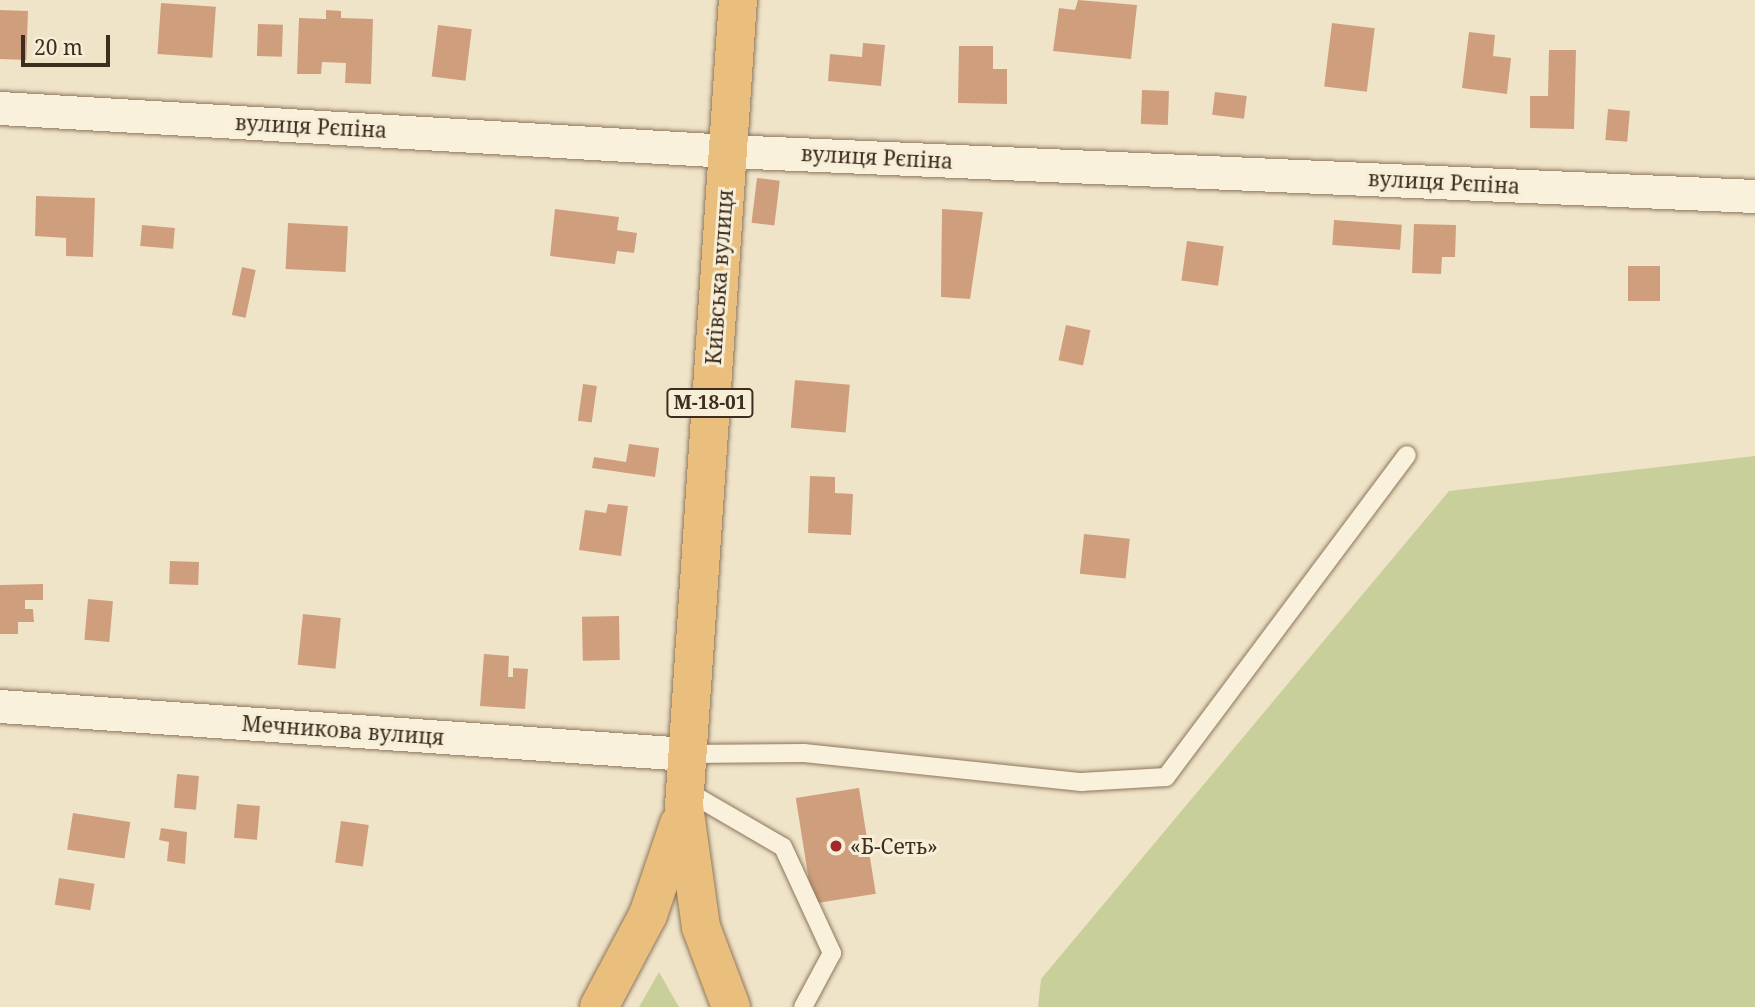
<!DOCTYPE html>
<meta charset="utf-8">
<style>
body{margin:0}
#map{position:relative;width:1755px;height:1007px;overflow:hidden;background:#f0e4c8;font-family:"Noto Serif",serif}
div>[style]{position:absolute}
.green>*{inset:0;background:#c9cf9b}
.building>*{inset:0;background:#cf9f7d;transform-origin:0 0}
.roads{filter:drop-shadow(0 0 2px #8d765c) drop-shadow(0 0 2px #8d765c)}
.service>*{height:18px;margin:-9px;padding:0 9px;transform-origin:9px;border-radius:9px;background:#faf1dc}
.minor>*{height:33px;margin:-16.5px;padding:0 16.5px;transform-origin:16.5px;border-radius:16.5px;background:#faf1dc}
.trunk>*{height:38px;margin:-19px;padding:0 19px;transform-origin:19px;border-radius:19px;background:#eabe7c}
.dots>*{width:19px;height:19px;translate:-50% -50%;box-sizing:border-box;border:4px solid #f7eed8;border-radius:50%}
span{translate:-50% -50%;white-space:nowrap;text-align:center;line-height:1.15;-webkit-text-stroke:6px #f7eed8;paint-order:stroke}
.shield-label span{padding:2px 5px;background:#f7eed8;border:2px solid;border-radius:5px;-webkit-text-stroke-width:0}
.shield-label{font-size:19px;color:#3d2e20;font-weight:700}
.street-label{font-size:21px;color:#3d2e20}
.poi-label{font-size:21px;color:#3d2e20}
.left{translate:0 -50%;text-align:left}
.scale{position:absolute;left:21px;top:35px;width:89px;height:32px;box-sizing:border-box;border:4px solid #3d2e20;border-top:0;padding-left:9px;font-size:21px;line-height:24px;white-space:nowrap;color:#3d2e20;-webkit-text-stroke:5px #f7eed8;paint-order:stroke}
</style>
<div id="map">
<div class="green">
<div style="clip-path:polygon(1755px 456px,1755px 1007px,1038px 1007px,1041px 979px,1449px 491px)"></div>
<div style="clip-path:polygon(659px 972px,679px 1007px,639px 1007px)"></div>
</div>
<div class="building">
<div style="clip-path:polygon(1078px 0,1137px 5px,1131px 59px,1053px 51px,1059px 8px,1075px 10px)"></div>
<div style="left:161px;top:3px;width:55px;height:51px;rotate:4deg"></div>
<div style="left:0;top:10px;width:28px;height:49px;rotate:2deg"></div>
<div style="clip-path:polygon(326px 10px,341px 11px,341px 18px,373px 19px,371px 84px,345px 83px,346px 63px,322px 62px,321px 74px,297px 74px,299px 18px,326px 19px)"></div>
<div style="left:1332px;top:23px;width:43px;height:64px;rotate:7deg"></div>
<div style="left:258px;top:24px;width:25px;height:32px;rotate:2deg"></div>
<div style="left:438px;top:25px;width:34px;height:52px;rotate:7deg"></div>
<div style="clip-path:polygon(1469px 32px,1495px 35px,1493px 56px,1511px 58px,1507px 94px,1462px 88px)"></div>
<div style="clip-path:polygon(863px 43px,885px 45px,881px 86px,828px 81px,830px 54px,862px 57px)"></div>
<div style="clip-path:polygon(959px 46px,993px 46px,993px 69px,1007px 69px,1007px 104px,958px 103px)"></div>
<div style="clip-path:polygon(1549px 50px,1576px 50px,1574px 129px,1530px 128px,1530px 96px,1548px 96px)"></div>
<div style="left:1142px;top:90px;width:27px;height:34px;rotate:2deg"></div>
<div style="left:1215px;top:92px;width:32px;height:23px;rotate:7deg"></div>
<div style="left:1608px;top:109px;width:22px;height:31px;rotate:5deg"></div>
<div style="left:757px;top:178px;width:23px;height:45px;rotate:7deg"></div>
<div style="clip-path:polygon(36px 196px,95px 198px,93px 257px,66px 256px,66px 238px,35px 236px)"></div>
<div style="clip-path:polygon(555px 209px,619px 217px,617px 230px,637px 233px,634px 253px,617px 251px,615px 264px,550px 256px)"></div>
<div style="clip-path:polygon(942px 209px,983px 212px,970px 299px,941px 297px)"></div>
<div style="left:1334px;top:220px;width:68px;height:25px;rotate:4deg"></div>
<div style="left:288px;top:223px;width:60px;height:46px;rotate:3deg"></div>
<div style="clip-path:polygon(1414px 224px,1456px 225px,1455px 257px,1442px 257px,1441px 274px,1412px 273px)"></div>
<div style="left:142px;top:225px;width:33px;height:21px;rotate:5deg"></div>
<div style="left:1187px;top:241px;width:37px;height:40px;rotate:8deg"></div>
<div style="left:1628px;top:266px;width:32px;height:35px"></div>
<div style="left:242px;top:267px;width:14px;height:49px;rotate:12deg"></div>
<div style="left:1066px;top:325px;width:25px;height:36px;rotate:12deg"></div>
<div style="left:795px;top:380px;width:55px;height:48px;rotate:5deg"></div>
<div style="left:583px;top:384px;width:14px;height:37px;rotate:8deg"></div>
<div style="clip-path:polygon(629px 444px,659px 448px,655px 477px,592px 468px,594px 457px,626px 462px)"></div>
<div style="clip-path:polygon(810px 476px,835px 477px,835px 493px,853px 494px,851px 535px,808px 533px)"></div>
<div style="clip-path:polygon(608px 504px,628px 506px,621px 556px,579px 550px,585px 510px,606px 513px)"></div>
<div style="left:1084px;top:534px;width:46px;height:40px;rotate:6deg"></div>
<div style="left:170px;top:561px;width:29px;height:23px;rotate:2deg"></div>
<div style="clip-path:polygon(43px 584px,43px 600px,25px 600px,25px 609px,33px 609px,34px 622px,18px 622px,18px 634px,0 634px,0 585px)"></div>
<div style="left:88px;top:599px;width:25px;height:41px;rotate:5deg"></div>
<div style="left:303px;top:614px;width:38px;height:51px;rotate:6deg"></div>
<div style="left:619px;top:616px;width:44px;height:37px;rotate:89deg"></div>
<div style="clip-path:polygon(484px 654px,509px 656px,508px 677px,513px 677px,513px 668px,528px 669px,525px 709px,480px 706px)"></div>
<div style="left:177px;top:774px;width:22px;height:34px;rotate:5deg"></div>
<div style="left:859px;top:788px;width:107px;height:64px;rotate:81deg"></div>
<div style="left:237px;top:804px;width:23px;height:34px;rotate:5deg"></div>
<div style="left:73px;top:813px;width:58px;height:37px;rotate:9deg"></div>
<div style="left:341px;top:821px;width:28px;height:42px;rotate:8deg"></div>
<div style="clip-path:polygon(161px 828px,187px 832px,185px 864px,167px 861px,169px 842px,159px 840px)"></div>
<div style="left:59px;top:878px;width:36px;height:27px;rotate:9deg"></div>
</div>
<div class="roads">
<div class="service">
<div style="left:686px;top:754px;width:118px;rotate:-0.5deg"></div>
<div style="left:804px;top:753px;width:279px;rotate:6deg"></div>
<div style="left:1081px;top:782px;width:85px;rotate:-3.4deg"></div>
<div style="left:1166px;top:777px;width:402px;rotate:-53.2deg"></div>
<div style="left:685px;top:790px;width:113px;rotate:30.2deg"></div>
<div style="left:783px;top:847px;width:117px;rotate:65.2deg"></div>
<div style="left:832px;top:953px;width:61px;rotate:118.2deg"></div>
</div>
<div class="minor">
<div style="left:0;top:108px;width:729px;rotate:3.38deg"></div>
<div style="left:728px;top:151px;width:1028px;rotate:2.51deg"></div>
<div style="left:0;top:706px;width:688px;rotate:4deg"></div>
</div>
<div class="trunk">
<div style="left:599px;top:1007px;width:104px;rotate:-62deg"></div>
<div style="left:648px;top:915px;width:96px;rotate:-71.2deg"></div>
<div style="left:731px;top:1007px;width:85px;rotate:-110.6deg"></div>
<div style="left:701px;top:927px;width:122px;rotate:-98deg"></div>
<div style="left:684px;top:806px;width:808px;rotate:-86.17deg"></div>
</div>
</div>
<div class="dots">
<div style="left:836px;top:846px;background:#9e2a2b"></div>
</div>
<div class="shield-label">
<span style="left:710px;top:403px">М-18-01</span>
</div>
<div class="street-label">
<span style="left:311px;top:126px;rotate:3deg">вулиця Рєпіна</span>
<span style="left:877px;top:157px;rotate:3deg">вулиця Рєпіна</span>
<span style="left:1444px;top:182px;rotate:3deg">вулиця Рєпіна</span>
<span style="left:719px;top:277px;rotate:-86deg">Київська вулиця</span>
<span style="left:343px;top:730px;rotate:4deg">Мечникова вулиця</span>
</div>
<div class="poi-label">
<span class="left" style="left:850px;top:846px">«Б-Сеть»</span>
</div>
<div class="scale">20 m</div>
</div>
